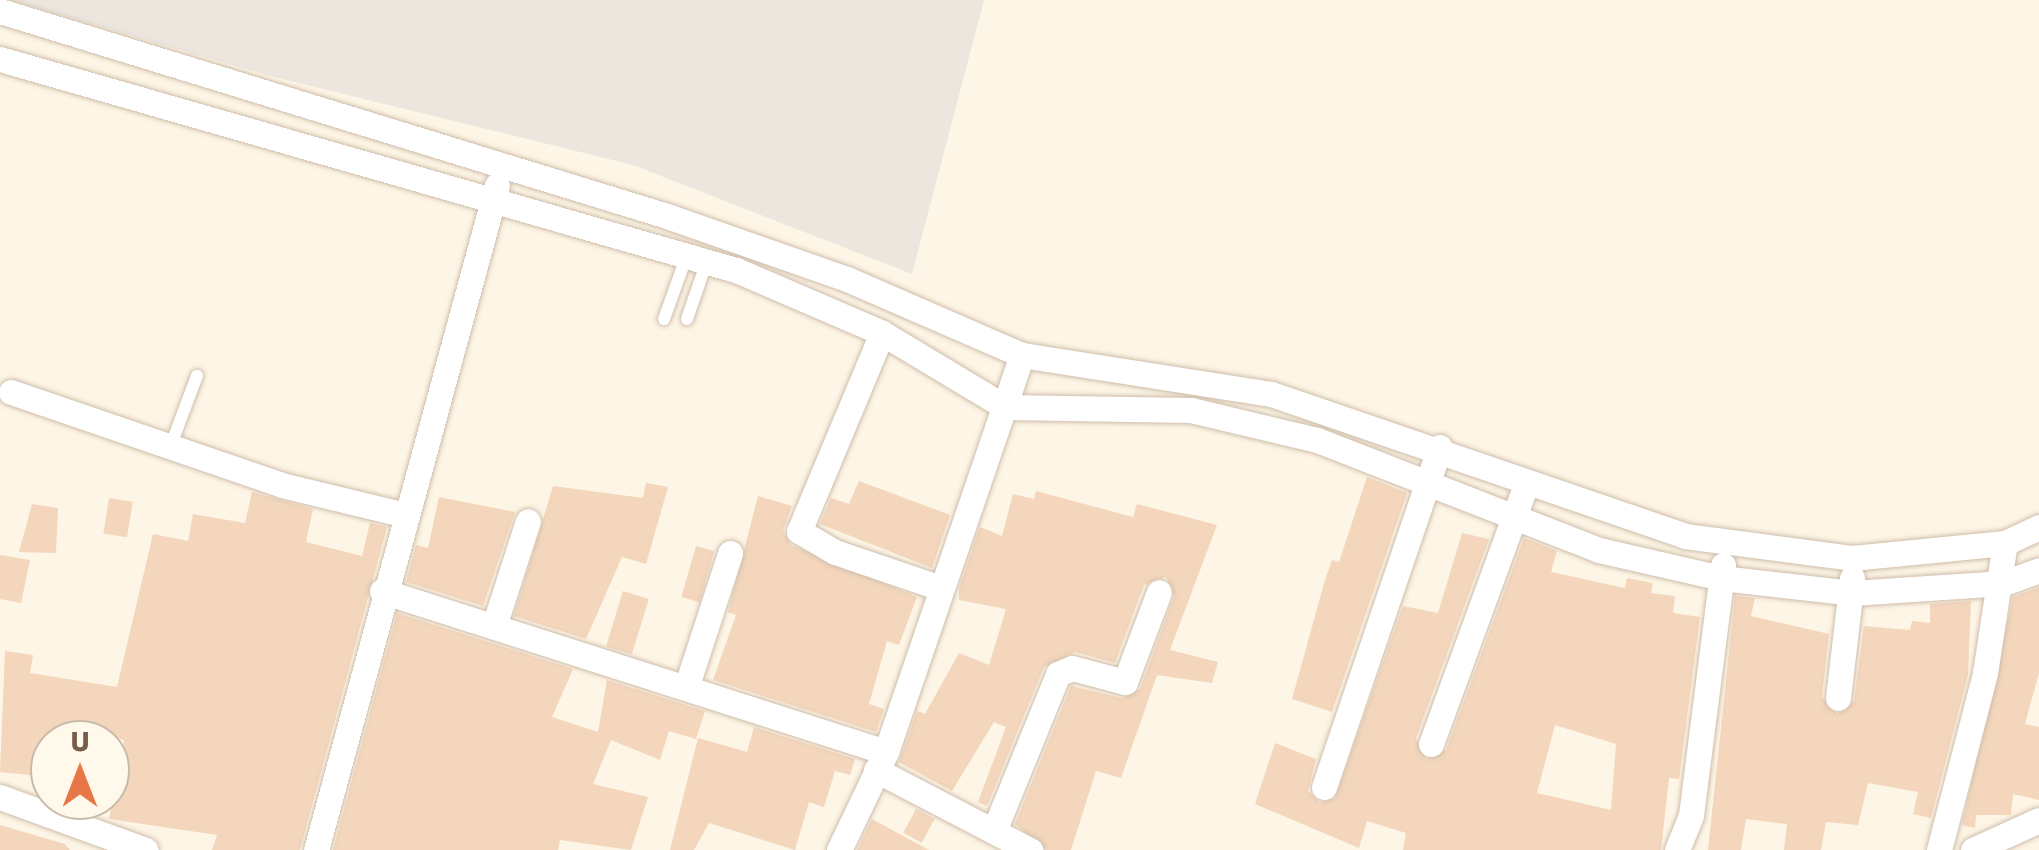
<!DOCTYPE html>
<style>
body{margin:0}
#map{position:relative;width:2039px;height:850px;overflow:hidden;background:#fdf5e5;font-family:Jost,sans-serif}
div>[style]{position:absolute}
.industrial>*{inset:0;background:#ece6df}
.building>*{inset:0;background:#f3d6bc;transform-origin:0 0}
.roads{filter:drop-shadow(0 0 2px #cfbdab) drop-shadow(0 0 2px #cfbdab)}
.service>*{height:12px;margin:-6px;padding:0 6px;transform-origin:6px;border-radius:6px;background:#fff}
.minor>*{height:25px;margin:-12.5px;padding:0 12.5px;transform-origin:12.5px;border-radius:12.5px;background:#fff}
span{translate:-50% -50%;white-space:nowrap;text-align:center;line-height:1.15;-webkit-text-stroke:10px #fff9ec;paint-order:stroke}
.north{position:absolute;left:30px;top:720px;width:100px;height:100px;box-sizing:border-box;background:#fff9ec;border:2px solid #c8bbab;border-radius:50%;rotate:0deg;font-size:28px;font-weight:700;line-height:40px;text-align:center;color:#765d4a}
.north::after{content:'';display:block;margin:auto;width:35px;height:45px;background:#e87748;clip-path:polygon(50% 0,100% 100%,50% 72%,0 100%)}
</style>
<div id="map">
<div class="industrial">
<div style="clip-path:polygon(10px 0,984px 0,912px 274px,633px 165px,266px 75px)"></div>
</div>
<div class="building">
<div style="clip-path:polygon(1367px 477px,1407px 493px,1332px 712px,1292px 699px,1325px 580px,1332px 560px,1339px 562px)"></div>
<div style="clip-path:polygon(859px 481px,950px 515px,932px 568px,820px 524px,831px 498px,849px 504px)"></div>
<div style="clip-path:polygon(646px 483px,668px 487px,646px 564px,622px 557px,586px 639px,514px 616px,553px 486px,643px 498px)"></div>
<div style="clip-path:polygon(1036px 491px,1133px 517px,1137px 504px,1217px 525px,1170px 650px,1218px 662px,1212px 683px,1157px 675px,1121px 778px,1096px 771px,1071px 850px,1046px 850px,1015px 824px,1071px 686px,1122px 698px,1140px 689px,1174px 597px,1166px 577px,1144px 585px,1115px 663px,1075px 652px,1044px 667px,987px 806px,978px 802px,1006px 727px,994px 722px,952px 791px,899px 762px,917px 711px,925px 714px,959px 653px,989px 665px,1006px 609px,959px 600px,959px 588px,980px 527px,1002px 536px,1013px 494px,1034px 499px)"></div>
<div style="clip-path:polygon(252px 492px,313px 509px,306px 542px,362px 556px,370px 523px,387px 527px,300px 850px,212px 850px,217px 835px,109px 819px,124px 740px,82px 729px,80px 740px,50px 740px,50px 777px,0 772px,5px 651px,33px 655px,30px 673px,117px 687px,153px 534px,188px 541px,193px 514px,245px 523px)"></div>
<div style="clip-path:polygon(758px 496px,792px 506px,783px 531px,791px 545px,917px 597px,899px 645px,887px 641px,869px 704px,884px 709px,876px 732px,713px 680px,736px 615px,728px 612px)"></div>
<div style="clip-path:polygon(439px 497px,515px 512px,483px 606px,406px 582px,416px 545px,428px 548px)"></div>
<div style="left:109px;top:498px;width:24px;height:36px;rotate:9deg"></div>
<div style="clip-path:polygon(32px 504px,58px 508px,56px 553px,19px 552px)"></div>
<div style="clip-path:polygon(evenodd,1462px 533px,1489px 539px,1416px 738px,1426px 759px,1446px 750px,1524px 538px,1557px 551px,1551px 572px,1625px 588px,1627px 578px,1653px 583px,1651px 593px,1675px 596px,1673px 613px,1700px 617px,1679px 779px,1669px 778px,1661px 850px,1403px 850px,1406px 833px,1367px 821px,1359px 848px,1255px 804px,1275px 743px,1316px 759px,1308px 791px,1320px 803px,1335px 798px,1403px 606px,1438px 613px,1462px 533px,1555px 725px,1616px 744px,1611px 810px,1537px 793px,1555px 725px)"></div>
<div style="left:696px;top:546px;width:19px;height:53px;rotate:16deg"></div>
<div style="clip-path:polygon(0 555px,30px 560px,21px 603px,0 599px)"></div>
<div style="clip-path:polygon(2039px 587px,2039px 673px,2025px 724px,2039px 727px,2039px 800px,2013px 794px,2011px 815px,1976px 815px,1975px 828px,1962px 825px,2013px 597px)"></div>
<div style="left:623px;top:591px;width:27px;height:58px;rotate:17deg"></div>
<div style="clip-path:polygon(1735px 596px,1755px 598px,1751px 616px,1829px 634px,1822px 697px,1837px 714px,1854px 701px,1864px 626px,1910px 630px,1912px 621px,1930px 623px,1930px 604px,1971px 601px,1968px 675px,1931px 818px,1913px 814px,1918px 792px,1868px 783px,1858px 825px,1826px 822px,1821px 850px,1784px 850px,1787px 824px,1746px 819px,1741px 850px,1708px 850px)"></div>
<div style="clip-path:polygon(397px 613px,573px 669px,552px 717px,598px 732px,607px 680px,705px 711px,696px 739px,669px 731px,660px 760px,611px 740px,593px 784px,648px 797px,631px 850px,560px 840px,558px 850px,333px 850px)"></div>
<div style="clip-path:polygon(754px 727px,855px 759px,850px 775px,835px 771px,824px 807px,809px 802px,795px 850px,709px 823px,694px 850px,670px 850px,698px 738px,747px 752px)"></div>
<div style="left:916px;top:809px;width:21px;height:27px;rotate:28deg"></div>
<div style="clip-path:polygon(872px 819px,929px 850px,857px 850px)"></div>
<div style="clip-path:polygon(0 825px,65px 844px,70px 850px,0 850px)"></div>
</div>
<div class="roads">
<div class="service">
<div style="left:664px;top:319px;width:68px;rotate:-70.2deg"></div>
<div style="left:687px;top:319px;width:61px;rotate:-71deg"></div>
<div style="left:171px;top:445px;width:74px;rotate:-69.4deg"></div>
</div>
<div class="minor">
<div style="left:0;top:11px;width:698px;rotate:17.08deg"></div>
<div style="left:667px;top:216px;width:191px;rotate:19.3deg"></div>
<div style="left:847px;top:279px;width:191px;rotate:23.5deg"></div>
<div style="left:1022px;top:355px;width:252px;rotate:8.9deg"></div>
<div style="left:1271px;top:394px;width:438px;rotate:18.9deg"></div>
<div style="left:1685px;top:536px;width:168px;rotate:7.5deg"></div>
<div style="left:1852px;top:558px;width:154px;rotate:-5.6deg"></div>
<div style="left:2005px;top:543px;width:38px;rotate:-25deg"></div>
<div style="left:0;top:59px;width:766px;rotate:16deg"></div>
<div style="left:736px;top:270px;width:159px;rotate:23.3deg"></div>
<div style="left:882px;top:333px;width:144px;rotate:31deg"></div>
<div style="left:1005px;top:407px;width:186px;rotate:0.9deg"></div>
<div style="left:1191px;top:410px;width:130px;rotate:13.4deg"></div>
<div style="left:1317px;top:440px;width:303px;rotate:21.3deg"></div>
<div style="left:1599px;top:550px;width:125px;rotate:12.9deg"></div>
<div style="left:1721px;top:578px;width:132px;rotate:6.5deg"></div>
<div style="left:1852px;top:593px;width:152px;rotate:-3.8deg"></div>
<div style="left:2004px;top:583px;width:37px;rotate:-20deg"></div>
<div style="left:882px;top:333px;width:215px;rotate:112.7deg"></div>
<div style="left:799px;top:531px;width:42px;rotate:30.3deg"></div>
<div style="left:835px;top:552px;width:112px;rotate:18.8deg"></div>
<div style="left:11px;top:392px;width:287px;rotate:18.9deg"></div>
<div style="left:282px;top:485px;width:128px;rotate:13.6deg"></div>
<div style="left:382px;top:591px;width:529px;rotate:17.72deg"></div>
<div style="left:494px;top:626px;width:110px;rotate:-72.1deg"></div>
<div style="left:686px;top:688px;width:142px;rotate:-71.9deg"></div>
<div style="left:1838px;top:698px;width:121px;rotate:-83.3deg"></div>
<div style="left:1431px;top:744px;width:277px;rotate:-69.9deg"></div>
<div style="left:876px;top:770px;width:174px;rotate:27.5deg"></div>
<div style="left:1324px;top:787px;width:359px;rotate:-71.2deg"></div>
<div style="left:0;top:797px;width:155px;rotate:20deg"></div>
<div style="left:994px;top:831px;width:170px;rotate:-67.8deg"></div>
<div style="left:1058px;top:674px;width:15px;rotate:-23deg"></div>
<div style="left:1072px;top:668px;width:55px;rotate:14.8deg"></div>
<div style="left:1125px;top:682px;width:96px;rotate:-69.3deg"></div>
<div style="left:316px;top:850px;width:689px;rotate:-74.77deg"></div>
<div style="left:839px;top:850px;width:109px;rotate:-64.4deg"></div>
<div style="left:886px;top:752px;width:420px;rotate:-71.1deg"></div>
<div style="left:1677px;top:850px;width:38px;rotate:-68deg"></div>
<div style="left:1691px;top:815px;width:252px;rotate:-82.7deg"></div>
<div style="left:1939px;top:850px;width:183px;rotate:-75.4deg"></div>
<div style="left:1985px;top:673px;width:132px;rotate:-81.3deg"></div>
<div style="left:1973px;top:850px;width:72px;rotate:-24.4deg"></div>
</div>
</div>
<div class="north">U</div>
</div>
